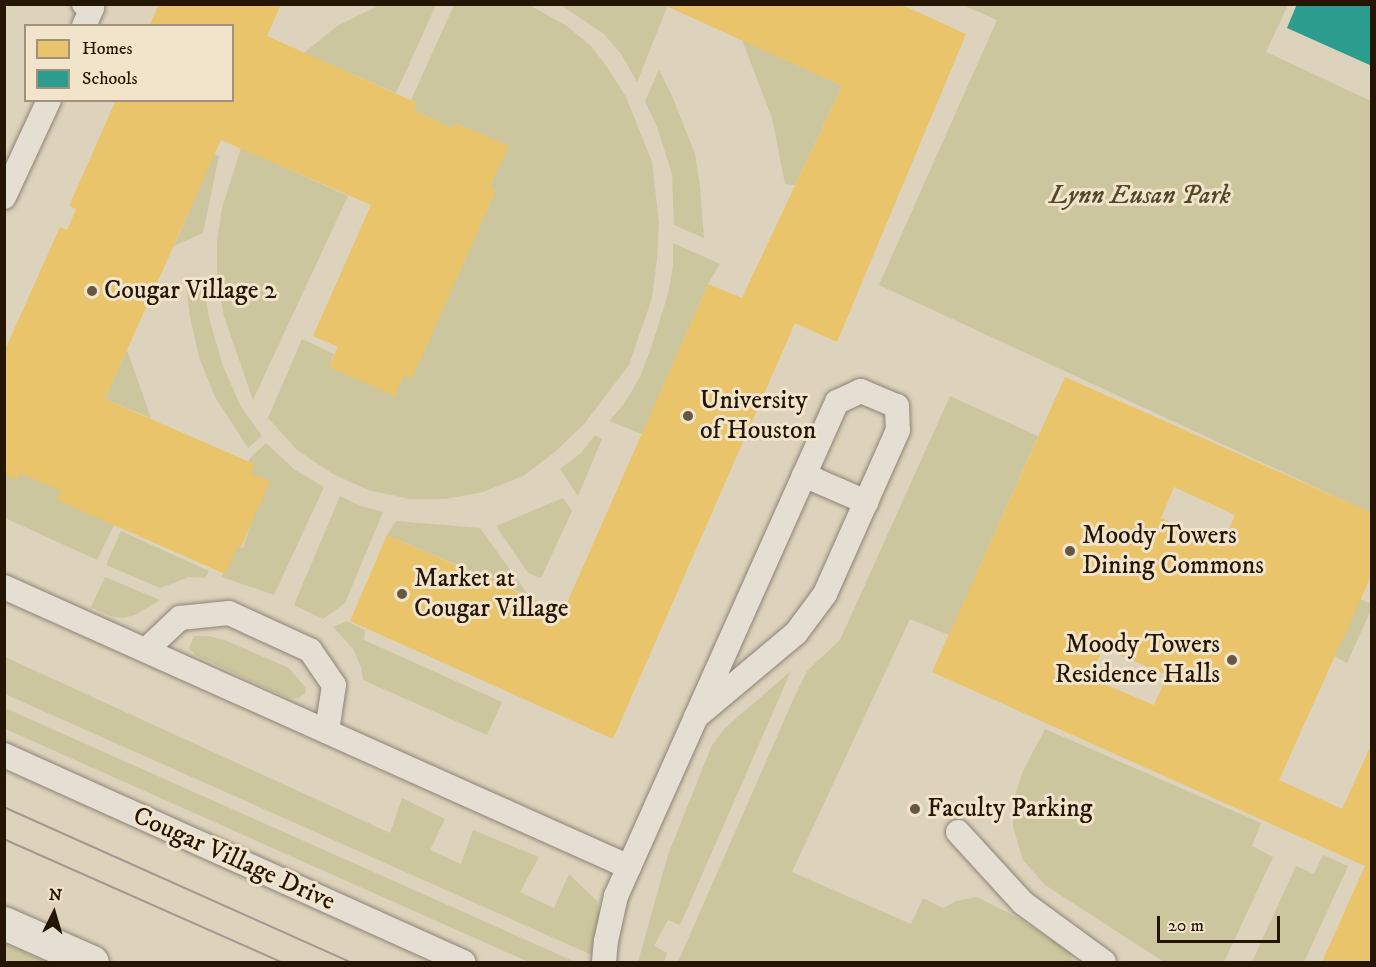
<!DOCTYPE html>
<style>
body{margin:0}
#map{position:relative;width:1376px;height:967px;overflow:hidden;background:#ddd2bb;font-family:"IM FELL DW Pica",serif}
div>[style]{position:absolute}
.green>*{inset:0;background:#cbc69d;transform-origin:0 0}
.homes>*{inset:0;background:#e9c46a}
.schools>*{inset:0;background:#2a9d8f}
.roads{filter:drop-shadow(0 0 2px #8c8375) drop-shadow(0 0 2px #8c8375)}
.service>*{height:24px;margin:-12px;padding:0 12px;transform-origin:12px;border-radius:12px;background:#e4ded3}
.secondary>*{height:33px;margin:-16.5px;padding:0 16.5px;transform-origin:16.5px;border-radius:16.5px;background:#e4ded3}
.tram>*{height:1.5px;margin:-0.75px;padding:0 0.75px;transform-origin:0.75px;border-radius:0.75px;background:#9f998f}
.dots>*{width:16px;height:16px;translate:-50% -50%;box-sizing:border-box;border:3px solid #f2e4ca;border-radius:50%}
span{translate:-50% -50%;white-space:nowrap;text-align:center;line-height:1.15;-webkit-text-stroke:6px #f2e4ca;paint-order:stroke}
.park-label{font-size:26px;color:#52472b;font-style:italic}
.poi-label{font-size:26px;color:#241504}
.left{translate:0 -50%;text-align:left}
.right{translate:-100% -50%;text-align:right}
.street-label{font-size:26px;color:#241504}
.frame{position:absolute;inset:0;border:6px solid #241504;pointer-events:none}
.legend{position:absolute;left:24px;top:24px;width:210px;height:78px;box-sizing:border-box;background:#f2e4ca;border:2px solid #a0917b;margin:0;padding:8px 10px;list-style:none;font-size:18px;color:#241504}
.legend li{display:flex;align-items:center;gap:12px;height:30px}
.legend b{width:30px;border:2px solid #a0917b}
.north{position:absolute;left:24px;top:883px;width:60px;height:60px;-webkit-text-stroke:4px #f2e4ca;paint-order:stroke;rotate:5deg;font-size:16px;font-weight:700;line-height:24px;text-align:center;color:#241504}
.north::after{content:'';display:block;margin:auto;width:21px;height:27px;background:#241504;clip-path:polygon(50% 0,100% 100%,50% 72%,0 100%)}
.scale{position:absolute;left:1157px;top:916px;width:123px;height:27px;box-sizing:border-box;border:3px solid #241504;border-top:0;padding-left:8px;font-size:18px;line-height:21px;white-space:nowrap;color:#241504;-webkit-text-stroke:4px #f2e4ca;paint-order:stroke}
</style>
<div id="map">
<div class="green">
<div style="clip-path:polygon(380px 5px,436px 5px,396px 93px,304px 53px,337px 26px)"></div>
<div style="clip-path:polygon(454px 5px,529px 5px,567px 26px,591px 46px,607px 67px,626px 97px,652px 162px,659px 223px,657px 259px,652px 298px,629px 365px,585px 423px,555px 452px,523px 476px,483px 492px,445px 499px,410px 499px,368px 490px,333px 474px,297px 450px,268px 418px,302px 339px,334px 354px,329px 367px,404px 375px,412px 378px,496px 190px,490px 186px,508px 146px,456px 123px,453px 128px,414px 111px,417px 103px,411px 100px)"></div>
<div style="clip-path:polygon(662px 5px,667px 7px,637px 82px,622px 55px,604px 34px,561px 5px)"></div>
<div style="clip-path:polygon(963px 5px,1288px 5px,1266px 52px,1371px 101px,1371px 513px,879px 285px,997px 20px)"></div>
<div style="clip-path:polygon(742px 40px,842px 86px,795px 185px,785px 184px,772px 118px)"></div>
<div style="clip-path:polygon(659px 70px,672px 96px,695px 154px,700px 186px,704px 238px,674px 225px,672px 174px,657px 127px,645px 101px)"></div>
<div style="clip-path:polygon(241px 148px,348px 196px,253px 400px,224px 316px,217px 279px,217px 241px,222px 208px)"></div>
<div style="clip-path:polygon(214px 154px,219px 156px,203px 233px,174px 246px)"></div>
<div style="clip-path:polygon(673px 243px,720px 264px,708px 284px,642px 434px,609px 421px,624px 404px,640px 377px,651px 348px,668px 294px,673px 267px)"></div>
<div style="clip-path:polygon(185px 278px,204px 287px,209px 318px,223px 366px,241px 407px,262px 436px,248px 448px,215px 397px,199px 357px,190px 316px)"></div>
<div style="clip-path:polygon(127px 350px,151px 418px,105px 399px)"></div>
<div style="clip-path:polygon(950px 396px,1038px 436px,949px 635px,910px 619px,792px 872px,911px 924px,923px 898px,943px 908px,956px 901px,977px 897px,1016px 917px,1068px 950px,1074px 962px,678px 962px,793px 700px,807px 671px,840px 640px)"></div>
<div style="clip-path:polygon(595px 435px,602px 439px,578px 496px,560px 469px,581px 453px)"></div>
<div style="clip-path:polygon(266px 443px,295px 470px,324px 487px,274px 595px,222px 577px,234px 545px,243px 548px,265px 479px,249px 475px,247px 464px,250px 458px)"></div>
<div style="clip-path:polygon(21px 470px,66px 492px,115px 523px,97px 560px,5px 518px,5px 473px)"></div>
<div style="clip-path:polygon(340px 496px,361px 506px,383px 512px,345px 603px,323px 619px,294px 605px)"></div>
<div style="clip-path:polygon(563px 498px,572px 511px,541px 578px,528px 573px,496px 526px)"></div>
<div style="clip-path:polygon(396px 521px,480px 528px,529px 596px,387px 535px)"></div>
<div style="clip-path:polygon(121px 531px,209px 571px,205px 578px,189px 577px,160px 588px,106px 565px)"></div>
<div style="clip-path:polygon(105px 577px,160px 600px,135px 615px,123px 618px,110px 616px,91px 607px)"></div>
<div style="clip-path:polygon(1358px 598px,1371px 604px,1371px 610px,1347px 663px,1332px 655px)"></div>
<div style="clip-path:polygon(347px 621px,365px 630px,364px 640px,502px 702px,487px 735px,363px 680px,361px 667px,353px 649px,333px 627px)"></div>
<div style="clip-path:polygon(194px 636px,210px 636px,227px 641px,289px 668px,306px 688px,305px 694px,298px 698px,288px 698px,195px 655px,189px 648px)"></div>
<div style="clip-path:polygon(5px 657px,390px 833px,402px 798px,445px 819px,430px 850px,461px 864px,473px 830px,539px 857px,520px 892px,554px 908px,569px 874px,597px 901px,602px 929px,592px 955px,5px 694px)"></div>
<div style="clip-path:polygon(791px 671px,680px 925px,668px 920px,654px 946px,667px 953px,664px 962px,638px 962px,668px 855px,712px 745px,725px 728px)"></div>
<div style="left:5px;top:708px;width:627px;height:19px;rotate:24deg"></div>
<div style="clip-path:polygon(1045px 729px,1261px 823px,1252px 846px,1273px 857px,1224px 962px,1164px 962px,1045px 885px,1023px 860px,1013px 827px,1014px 798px,1023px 771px)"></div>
<div style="clip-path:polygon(1323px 855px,1348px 866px,1304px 962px,1252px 962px,1296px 866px,1314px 874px)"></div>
<div style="clip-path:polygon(4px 944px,5px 944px,47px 962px,5px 962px)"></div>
</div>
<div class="homes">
<div style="clip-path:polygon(159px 4px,281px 4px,267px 36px,417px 103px,414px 111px,453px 128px,456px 123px,509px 146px,490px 186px,496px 190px,412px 379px,404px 375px,395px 396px,329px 367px,338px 347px,313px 336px,371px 205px,221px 140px,105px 399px,254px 464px,251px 473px,270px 481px,241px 547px,238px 546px,225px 574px,57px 500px,61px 491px,20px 473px,17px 480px,4px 474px,4px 352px,60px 227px,67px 230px,76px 209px,69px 206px,116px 100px,232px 100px,232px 26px,149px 26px)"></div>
<div style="clip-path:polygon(662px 4px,900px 4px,966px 34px,837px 342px,795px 323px,613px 739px,350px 621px,387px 535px,563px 612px,708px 284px,742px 298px,842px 86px)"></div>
<div style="clip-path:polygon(evenodd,1065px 377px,1372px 513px,1372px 574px,1279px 780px,1342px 809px,1372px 743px,1372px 962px,1322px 962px,1365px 866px,932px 672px,1065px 377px,1174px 487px,1235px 515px,1222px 545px,1161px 518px,1174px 487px,1065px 377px,1103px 648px,1167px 675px,1154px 705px,1090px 678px,1103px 648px)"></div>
</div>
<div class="schools">
<div style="clip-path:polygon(1297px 4px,1372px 4px,1372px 66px,1287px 28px)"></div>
</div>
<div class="roads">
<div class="service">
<div style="left:84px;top:26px;width:20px;rotate:-66deg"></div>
<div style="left:92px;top:8px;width:9px;rotate:-153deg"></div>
<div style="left:4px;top:197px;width:107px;rotate:-65.1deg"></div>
<div style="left:804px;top:475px;width:68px;rotate:23.5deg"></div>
<div style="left:4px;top:587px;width:685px;rotate:24.13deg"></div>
<div style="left:146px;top:650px;width:47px;rotate:-43.3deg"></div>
<div style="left:180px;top:618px;width:49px;rotate:-5.8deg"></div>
<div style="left:229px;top:613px;width:89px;rotate:24.6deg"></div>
<div style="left:310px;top:650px;width:42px;rotate:55.6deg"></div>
<div style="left:334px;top:685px;width:47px;rotate:98.7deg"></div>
<div style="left:4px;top:755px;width:504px;rotate:24.27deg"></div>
<div style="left:958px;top:832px;width:96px;rotate:47.5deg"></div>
<div style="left:1023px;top:903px;width:100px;rotate:36.1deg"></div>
<div style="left:604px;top:962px;width:21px;rotate:-85deg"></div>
<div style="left:606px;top:941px;width:46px;rotate:-77.5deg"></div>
<div style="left:616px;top:896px;width:196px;rotate:-65.9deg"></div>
<div style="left:696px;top:717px;width:345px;rotate:-65.9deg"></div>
<div style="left:837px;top:402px;width:26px;rotate:-25deg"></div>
<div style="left:861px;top:391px;width:39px;rotate:23deg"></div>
<div style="left:897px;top:406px;width:24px;rotate:88deg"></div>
<div style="left:898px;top:430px;width:180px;rotate:114deg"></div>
<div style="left:825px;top:594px;width:49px;rotate:126.6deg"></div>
<div style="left:796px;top:633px;width:131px;rotate:140deg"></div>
</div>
<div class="secondary">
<div style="left:4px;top:923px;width:96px;rotate:23.9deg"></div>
</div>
</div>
<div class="tram">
<div style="left:4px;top:807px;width:380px;rotate:24.1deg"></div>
<div style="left:4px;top:839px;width:304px;rotate:23.9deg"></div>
</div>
<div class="dots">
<div style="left:92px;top:291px;background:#655744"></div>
<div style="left:688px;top:416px;background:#655744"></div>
<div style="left:1070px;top:551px;background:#655744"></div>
<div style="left:402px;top:594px;background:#655744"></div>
<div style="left:1232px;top:660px;background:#655744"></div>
<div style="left:915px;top:809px;background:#655744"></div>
</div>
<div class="park-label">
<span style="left:1140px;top:196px">Lynn Eusan Park</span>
</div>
<div class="poi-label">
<span class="left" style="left:104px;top:291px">Cougar Village 2</span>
<span class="left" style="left:700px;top:416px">University<br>of Houston</span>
<span class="left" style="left:1082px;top:551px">Moody Towers<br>Dining Commons</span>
<span class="left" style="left:414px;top:594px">Market at<br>Cougar Village</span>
<span class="right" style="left:1220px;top:660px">Moody Towers<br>Residence Halls</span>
<span class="left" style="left:927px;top:809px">Faculty Parking</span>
</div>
<div class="street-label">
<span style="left:234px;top:859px;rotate:24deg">Cougar Village Drive</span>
</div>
<div class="frame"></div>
<ul class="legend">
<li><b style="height:16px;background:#e9c46a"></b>Homes</li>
<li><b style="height:16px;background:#2a9d8f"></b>Schools</li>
</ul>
<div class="north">N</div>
<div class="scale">20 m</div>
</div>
